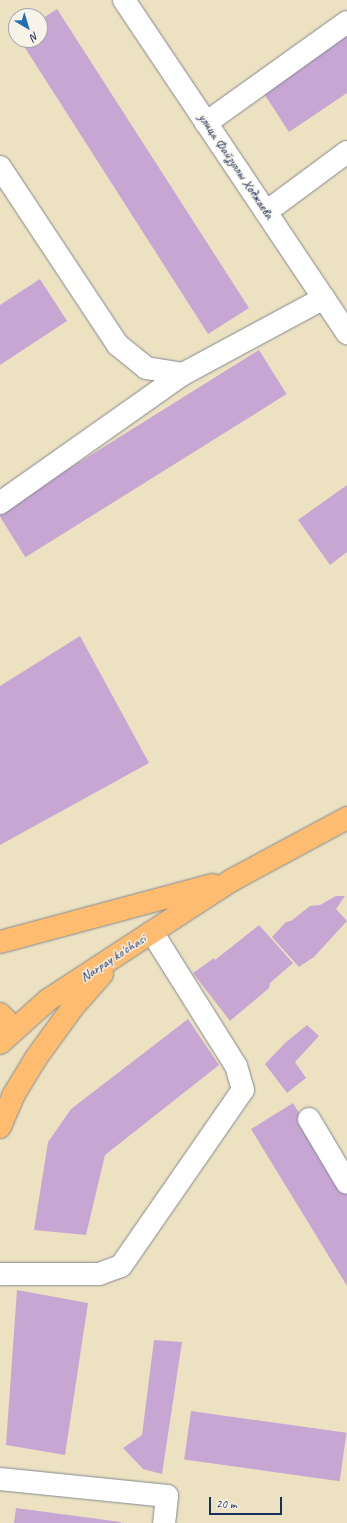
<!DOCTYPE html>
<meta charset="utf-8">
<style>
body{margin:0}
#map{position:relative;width:347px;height:1523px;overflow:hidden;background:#ece2c2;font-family:Caveat,sans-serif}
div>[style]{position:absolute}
.building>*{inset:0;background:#c8a6d4;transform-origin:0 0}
.roads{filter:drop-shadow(0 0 1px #848890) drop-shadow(0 0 1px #848890)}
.minor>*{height:22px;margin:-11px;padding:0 11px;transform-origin:11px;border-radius:11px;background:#fff}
.major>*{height:22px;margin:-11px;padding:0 11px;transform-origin:11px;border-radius:11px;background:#fdbc70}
span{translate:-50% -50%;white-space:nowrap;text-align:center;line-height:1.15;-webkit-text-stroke:3px #f7f3e8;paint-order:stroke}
.street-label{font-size:14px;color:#1b2f5e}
.north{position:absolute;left:8px;top:8px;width:40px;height:40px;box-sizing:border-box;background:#f7f3e8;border:1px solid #9fa5b1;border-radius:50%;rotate:142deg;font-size:11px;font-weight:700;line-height:16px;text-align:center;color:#1b2f5e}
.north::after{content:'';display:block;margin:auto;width:14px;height:18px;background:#1f6fb2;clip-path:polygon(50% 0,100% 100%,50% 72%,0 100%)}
.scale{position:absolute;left:209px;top:1497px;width:73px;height:18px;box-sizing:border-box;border:2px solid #1b2f5e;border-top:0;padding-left:5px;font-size:12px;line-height:14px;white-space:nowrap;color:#1b2f5e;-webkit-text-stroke:3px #f7f3e8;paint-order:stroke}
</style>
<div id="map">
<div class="building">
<div style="clip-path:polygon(57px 9px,249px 308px,208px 334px,20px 40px,40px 40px,40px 20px)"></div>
<div style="clip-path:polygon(347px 32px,347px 93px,289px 132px,261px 89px)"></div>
<div style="clip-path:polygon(40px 279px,67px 321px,0 365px,0 305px)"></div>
<div style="left:259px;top:350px;width:52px;height:308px;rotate:58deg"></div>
<div style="clip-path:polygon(347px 485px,347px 552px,330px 565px,298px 520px)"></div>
<div style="clip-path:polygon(80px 636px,149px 763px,0 845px,0 686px)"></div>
<div style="clip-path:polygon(336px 896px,345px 896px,336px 909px,347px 921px,314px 957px,299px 967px,272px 937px,286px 922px,291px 921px,310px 906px,320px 905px)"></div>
<div style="clip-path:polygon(259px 925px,293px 963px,270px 983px,269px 988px,230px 1021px,193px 973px,214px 958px,215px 960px)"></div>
<div style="clip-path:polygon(188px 1019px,219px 1065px,105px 1155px,86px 1235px,34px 1230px,48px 1142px,71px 1109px)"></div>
<div style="clip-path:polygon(307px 1025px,319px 1036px,295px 1062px,306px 1078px,287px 1093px,265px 1064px,285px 1043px)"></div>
<div style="clip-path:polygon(293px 1103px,347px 1191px,347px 1286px,251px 1129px)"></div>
<div style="clip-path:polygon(17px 1290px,88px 1303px,65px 1455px,6px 1445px)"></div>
<div style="clip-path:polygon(154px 1340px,182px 1342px,162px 1474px,143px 1469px,123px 1448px,142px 1435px)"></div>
<div style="left:191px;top:1411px;width:157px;height:49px;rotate:8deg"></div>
<div style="clip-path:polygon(16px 1508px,121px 1522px,121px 1523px,14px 1523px)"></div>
</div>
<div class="roads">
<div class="minor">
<div style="left:124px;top:0;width:401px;rotate:56.2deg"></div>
<div style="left:206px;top:123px;width:173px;rotate:-35.6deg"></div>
<div style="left:0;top:167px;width:214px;rotate:56.5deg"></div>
<div style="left:118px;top:345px;width:36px;rotate:39deg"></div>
<div style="left:146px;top:368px;width:37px;rotate:9deg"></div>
<div style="left:183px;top:374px;width:160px;rotate:-28.3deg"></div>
<div style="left:266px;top:212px;width:101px;rotate:-36.5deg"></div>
<div style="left:0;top:503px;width:224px;rotate:-35.2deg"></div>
<div style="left:309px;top:1119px;width:74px;rotate:59.3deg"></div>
<div style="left:0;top:1274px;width:99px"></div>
<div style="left:99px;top:1274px;width:23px;rotate:-20deg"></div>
<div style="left:121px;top:1266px;width:214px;rotate:-55.3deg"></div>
<div style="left:243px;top:1090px;width:25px;rotate:-106deg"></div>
<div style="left:236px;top:1066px;width:158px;rotate:-122.1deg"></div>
<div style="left:0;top:1479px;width:168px;rotate:5.8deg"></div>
<div style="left:167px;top:1496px;width:27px;rotate:96deg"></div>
</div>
<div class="major">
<div style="left:0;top:942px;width:220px;rotate:-15deg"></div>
<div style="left:0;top:1014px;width:21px;rotate:45deg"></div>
<div style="left:0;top:1043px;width:64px;rotate:-41.9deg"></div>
<div style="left:48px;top:1000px;width:124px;rotate:-33.2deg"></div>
<div style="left:152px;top:932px;width:95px;rotate:-33deg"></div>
<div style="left:232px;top:880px;width:131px;rotate:-28.3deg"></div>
<div style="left:0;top:1127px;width:34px;rotate:-67deg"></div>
<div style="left:13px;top:1096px;width:44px;rotate:-58.8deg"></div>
<div style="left:36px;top:1058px;width:63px;rotate:-54deg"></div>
<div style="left:73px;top:1007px;width:44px;rotate:-48.7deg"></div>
</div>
</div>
<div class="street-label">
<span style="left:236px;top:166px;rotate:56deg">улица Файзуллы Ходжаева</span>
<span style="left:113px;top:958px;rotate:-33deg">Narpay ko'chasi</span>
</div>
<div class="north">N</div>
<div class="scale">20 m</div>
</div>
